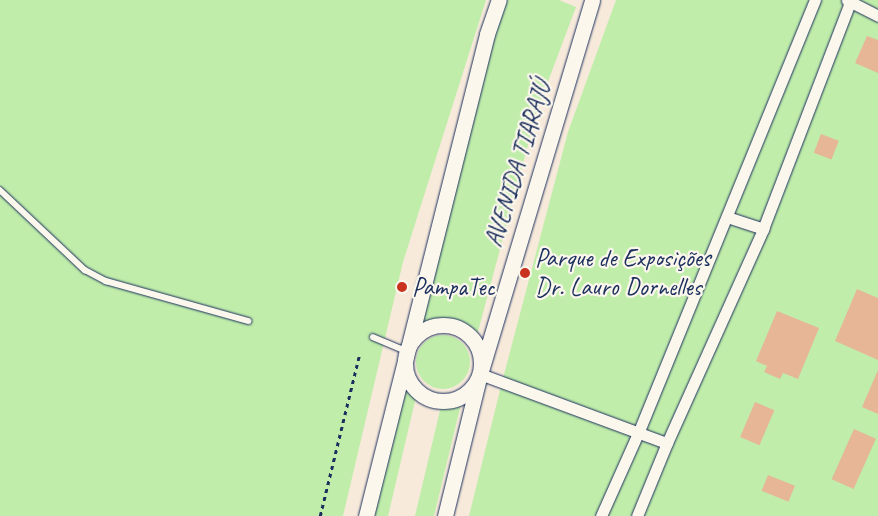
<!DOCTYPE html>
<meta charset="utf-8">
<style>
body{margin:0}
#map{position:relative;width:878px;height:516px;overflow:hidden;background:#f7eadb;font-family:Caveat,sans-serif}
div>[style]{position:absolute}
.green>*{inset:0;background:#c0edaa}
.round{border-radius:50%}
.building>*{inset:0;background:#e6b697;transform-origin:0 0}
.path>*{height:2.5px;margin-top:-1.25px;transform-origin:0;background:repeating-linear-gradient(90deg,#1b2f5e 0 4px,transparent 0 8px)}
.roads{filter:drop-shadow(0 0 1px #1b2f5e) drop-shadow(0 0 1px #1b2f5e)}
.service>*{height:5.5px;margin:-2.75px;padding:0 2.75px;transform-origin:2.75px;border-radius:2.75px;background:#fbf7ec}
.minor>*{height:11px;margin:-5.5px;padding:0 5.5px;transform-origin:5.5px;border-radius:5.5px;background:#fbf7ec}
.secondary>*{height:15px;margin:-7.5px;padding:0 7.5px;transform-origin:7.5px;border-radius:7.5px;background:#fbf7ec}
.secondary>.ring{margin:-7.5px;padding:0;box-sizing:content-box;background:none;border:15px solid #fbf7ec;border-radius:50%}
.dots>*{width:14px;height:14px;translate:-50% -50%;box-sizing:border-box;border:2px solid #fbf7ec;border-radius:50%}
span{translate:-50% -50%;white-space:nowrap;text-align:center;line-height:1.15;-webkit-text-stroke:4.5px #fbf7ec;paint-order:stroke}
.street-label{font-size:25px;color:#1b2f5e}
.poi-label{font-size:25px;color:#1b2f5e}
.left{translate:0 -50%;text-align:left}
</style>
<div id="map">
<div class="green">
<div style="clip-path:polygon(0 0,486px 0,403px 262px,343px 516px,0 516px)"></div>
<div style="clip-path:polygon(506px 0,559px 0,576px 7px,537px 111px,476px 339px,455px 321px,442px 319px,417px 325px,489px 52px)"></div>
<div style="clip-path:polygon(616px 0,878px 0,878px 516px,469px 516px,502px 382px,568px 132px)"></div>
<div class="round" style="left:416px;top:335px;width:54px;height:54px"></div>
<div style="clip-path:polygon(404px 381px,416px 397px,388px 516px,370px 516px)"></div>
<div style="clip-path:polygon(462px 400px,434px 516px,415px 516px,441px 406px)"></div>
</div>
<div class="building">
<div style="clip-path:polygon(867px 36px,878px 40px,878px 73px,855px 63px)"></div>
<div style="left:821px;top:134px;width:19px;height:20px;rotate:21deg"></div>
<div style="clip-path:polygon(857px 289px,878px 298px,878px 360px,835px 341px)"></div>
<div style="clip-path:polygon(777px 311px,819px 328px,798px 379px,783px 373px,780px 379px,764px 372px,767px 366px,756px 361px)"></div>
<div style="clip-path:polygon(878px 370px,878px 414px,862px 407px)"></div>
<div style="left:755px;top:402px;width:21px;height:38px;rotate:23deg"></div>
<div style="left:854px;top:429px;width:24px;height:55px;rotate:24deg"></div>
<div style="left:768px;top:475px;width:29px;height:17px;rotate:22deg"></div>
</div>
<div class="path">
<div style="left:320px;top:516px;width:165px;rotate:-76.3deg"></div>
</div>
<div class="roads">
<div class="service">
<div style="left:0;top:190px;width:117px;rotate:43.3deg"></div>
<div style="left:85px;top:270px;width:24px;rotate:28deg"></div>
<div style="left:106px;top:281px;width:148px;rotate:15.7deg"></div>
<div style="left:373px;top:337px;width:36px;rotate:23deg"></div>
</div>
<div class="minor">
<div style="left:847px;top:0;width:35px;rotate:27deg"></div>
<div style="left:727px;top:217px;width:38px;rotate:18deg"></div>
<div style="left:480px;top:374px;width:199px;rotate:20.3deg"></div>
<div style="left:601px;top:516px;width:93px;rotate:-65.9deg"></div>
<div style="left:639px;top:431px;width:466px;rotate:-67.8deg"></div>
<div style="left:637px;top:516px;width:79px;rotate:-67.7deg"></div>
<div style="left:667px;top:443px;width:235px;rotate:-65.8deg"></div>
<div style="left:763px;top:229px;width:243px;rotate:-69deg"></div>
</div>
<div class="secondary">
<div class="ring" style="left:405px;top:325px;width:61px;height:61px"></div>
<div style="left:366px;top:516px;width:497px;rotate:-75.9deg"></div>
<div style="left:487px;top:34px;width:36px;rotate:-71deg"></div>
<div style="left:445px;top:516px;width:146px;rotate:-76.2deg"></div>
<div style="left:480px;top:374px;width:390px;rotate:-73.3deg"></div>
</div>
</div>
<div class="dots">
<div style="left:525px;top:273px;background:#c8321e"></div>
<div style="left:402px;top:287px;background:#c8321e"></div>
</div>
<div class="street-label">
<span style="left:518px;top:164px;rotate:-73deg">AVENIDA TIARAJÚ</span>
</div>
<div class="poi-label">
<span class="left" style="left:535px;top:273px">Parque de Exposições<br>Dr. Lauro Dornelles</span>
<span class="left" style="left:412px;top:287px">PampaTec</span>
</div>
</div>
